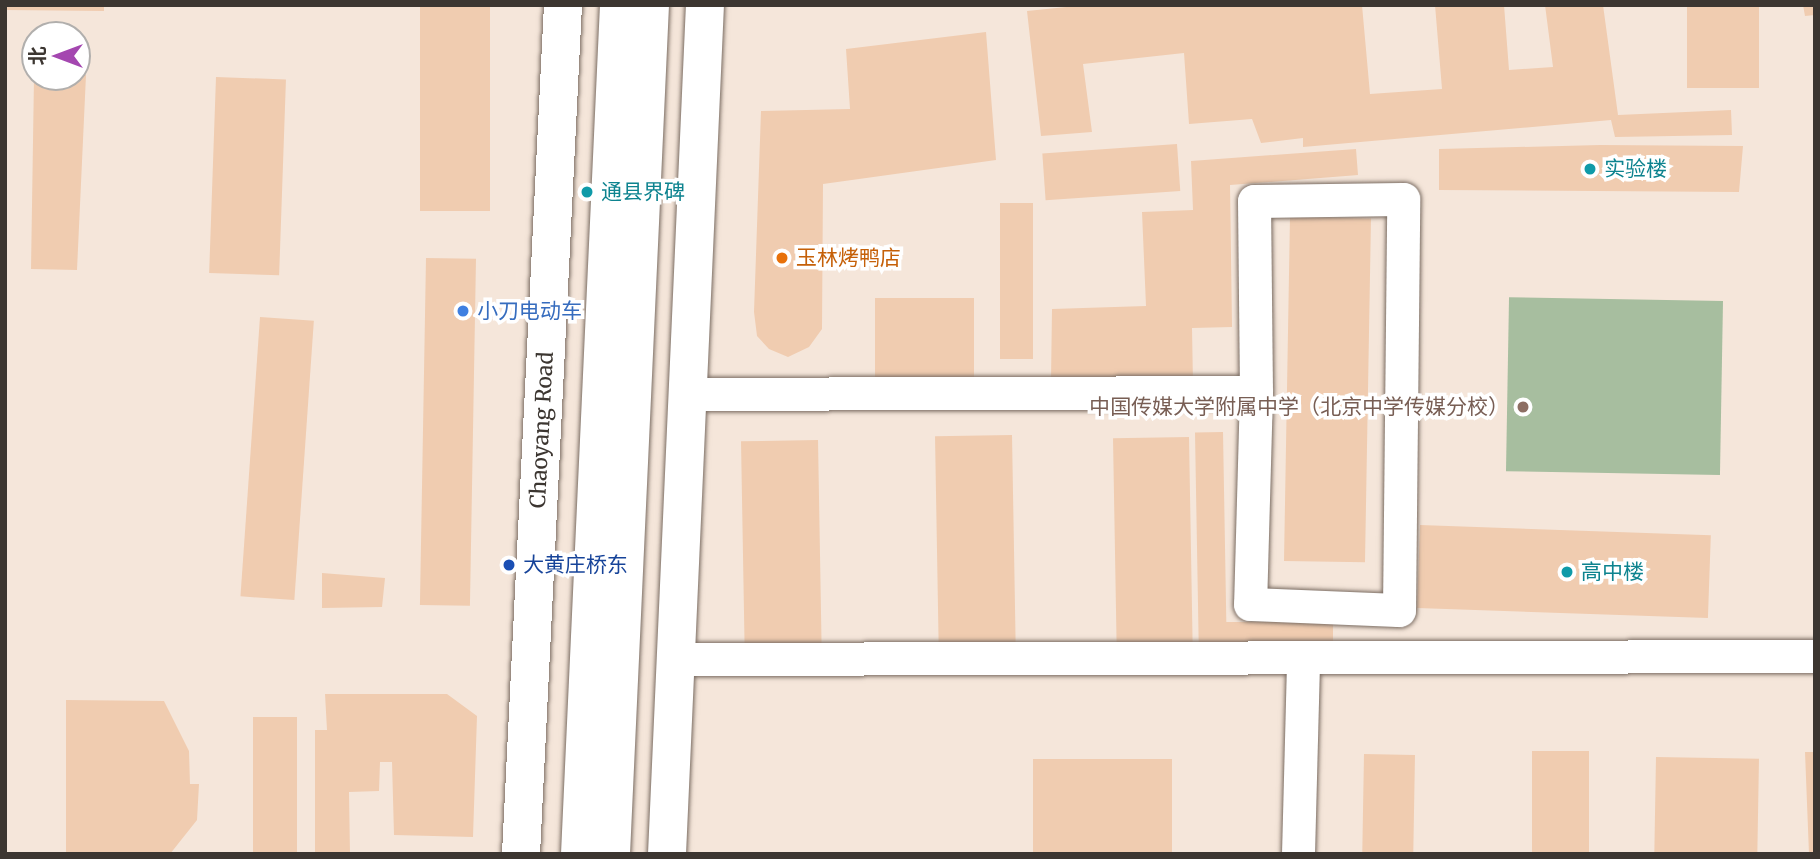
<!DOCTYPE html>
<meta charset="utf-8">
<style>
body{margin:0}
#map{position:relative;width:1820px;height:859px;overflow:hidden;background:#f5e6da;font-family:Merriweather,"Noto Sans SC",serif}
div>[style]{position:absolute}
.green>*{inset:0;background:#a7be9f;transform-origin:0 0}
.building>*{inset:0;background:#f0ccb0;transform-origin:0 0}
.roads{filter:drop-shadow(0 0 2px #7b6d63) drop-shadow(0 0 2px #7b6d63)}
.minor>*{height:33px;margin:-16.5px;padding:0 16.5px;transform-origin:16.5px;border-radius:16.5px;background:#fff}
.tertiary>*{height:38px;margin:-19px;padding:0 19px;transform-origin:19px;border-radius:19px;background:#fff}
.trunk>*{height:38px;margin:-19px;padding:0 19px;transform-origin:19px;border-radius:19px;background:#fff}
.dots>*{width:19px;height:19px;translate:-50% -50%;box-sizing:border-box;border:4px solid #fff;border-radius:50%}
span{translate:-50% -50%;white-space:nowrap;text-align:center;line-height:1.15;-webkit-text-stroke:7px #fff;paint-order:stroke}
.culture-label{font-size:21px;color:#0d838f}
.left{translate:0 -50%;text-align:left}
.food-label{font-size:21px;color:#c56008}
.shop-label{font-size:21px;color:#366cbe}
.education-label{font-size:21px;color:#785e54}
.right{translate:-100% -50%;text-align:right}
.street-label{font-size:21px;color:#3c3631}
.transit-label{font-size:21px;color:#164399}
.frame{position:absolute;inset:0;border:7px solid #3c3631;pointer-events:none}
.north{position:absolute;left:21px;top:21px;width:70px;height:70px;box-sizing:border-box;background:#fff;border:2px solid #b1afad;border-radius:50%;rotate:270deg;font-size:19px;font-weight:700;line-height:28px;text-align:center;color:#3c3631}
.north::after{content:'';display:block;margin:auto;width:24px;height:32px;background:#a447b0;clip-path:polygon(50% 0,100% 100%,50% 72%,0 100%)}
</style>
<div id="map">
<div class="green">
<div style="left:1723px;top:301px;width:174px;height:214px;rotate:91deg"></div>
</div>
<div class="building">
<div style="clip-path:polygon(5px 5px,104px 5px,104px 11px,5px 10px)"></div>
<div style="left:420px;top:5px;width:70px;height:206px"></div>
<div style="clip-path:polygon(1086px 5px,1362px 5px,1370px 94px,1442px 89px,1435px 5px,1504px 5px,1509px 70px,1553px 67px,1545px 5px,1603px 5px,1618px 115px,1731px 110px,1732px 135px,1615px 137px,1611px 120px,1303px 147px,1303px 138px,1261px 143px,1252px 119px,1189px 124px,1184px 53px,1083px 64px,1092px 132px,1041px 136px,1027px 11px)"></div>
<div style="left:1687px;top:5px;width:72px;height:83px"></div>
<div style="clip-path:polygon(1803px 5px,1815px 5px,1815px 15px,1805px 16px)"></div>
<div style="clip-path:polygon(986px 32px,996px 160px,823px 184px,822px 329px,809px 347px,788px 357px,769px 349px,757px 336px,754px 312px,761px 111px,850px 109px,846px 49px)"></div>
<div style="clip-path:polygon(77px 75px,86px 75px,77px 270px,31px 269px,34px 77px)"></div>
<div style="left:216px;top:77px;width:70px;height:196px;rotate:2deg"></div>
<div style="left:1177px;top:144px;width:47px;height:135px;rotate:86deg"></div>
<div style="clip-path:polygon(1600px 145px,1743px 146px,1739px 192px,1439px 190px,1439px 149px)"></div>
<div style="clip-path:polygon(1356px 149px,1358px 175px,1230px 185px,1232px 327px,1192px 328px,1193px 384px,1051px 380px,1052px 309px,1146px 306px,1142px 212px,1193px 210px,1191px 161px)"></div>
<div style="left:1033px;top:203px;width:156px;height:33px;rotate:90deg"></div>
<div style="left:1290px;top:217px;width:81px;height:344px;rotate:1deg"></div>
<div style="left:426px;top:258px;width:50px;height:347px;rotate:1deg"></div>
<div style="left:974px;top:298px;width:86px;height:99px;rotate:90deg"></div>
<div style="left:260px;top:317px;width:54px;height:280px;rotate:4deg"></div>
<div style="left:1223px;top:432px;width:221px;height:28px;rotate:89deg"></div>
<div style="left:1012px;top:435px;width:218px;height:77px;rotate:89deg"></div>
<div style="left:1189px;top:437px;width:219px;height:76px;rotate:89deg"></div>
<div style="left:818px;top:440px;width:218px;height:77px;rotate:89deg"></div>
<div style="left:1420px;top:525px;width:291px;height:83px;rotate:2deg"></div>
<div style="clip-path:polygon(322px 573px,385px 578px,382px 607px,322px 608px)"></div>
<div style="left:1225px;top:622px;width:108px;height:27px"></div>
<div style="clip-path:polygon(325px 694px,447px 694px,477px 716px,473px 837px,394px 835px,392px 762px,380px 762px,379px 791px,349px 792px,350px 854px,315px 854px,315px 730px,327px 730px)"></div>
<div style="clip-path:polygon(66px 700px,164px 701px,189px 751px,190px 784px,199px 784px,197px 820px,170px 854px,66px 854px)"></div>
<div style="left:297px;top:717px;width:137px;height:44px;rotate:90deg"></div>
<div style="left:1532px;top:751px;width:57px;height:103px"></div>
<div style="clip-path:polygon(1805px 752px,1815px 752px,1815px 854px,1809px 854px)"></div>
<div style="left:1364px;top:754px;width:51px;height:100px;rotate:1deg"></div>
<div style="left:1656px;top:757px;width:103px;height:97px;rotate:1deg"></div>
<div style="left:1033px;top:759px;width:139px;height:95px"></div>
</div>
<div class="roads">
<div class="minor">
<div style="left:688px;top:394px;width:568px;rotate:-0.2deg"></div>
<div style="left:1256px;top:392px;width:212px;rotate:91.6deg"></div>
<div style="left:1250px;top:604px;width:149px;rotate:2.3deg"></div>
<div style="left:1399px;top:610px;width:411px;rotate:-89.4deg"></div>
<div style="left:1403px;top:199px;width:149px;rotate:179.2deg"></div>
<div style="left:1254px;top:201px;width:191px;rotate:89.4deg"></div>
<div style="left:676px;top:659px;width:1139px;rotate:-0.15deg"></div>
<div style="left:1298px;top:854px;width:197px;rotate:-88.5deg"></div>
</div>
<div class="tertiary">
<div style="left:521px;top:854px;width:850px;rotate:-87.17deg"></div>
<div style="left:667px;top:854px;width:850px;rotate:-87.44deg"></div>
</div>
<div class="trunk">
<div style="left:580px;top:854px;width:850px;rotate:-87.37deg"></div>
<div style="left:611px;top:854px;width:850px;rotate:-87.37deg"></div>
</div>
</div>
<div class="dots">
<div style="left:1590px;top:169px;background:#0f9aa8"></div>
<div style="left:587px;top:192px;background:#0f9aa8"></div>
<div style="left:782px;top:258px;background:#e8710a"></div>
<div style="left:463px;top:311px;background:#3f7fe0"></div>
<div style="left:1523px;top:407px;background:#8d6e63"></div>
<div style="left:509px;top:565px;background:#1a4fb4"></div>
<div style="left:1567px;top:572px;background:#0f9aa8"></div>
</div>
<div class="culture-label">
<span class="left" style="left:1604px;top:169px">实验楼</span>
<span class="left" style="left:601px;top:192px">通县界碑</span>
<span class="left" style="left:1581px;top:572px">高中楼</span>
</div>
<div class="food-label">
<span class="left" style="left:796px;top:258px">玉林烤鸭店</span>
</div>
<div class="shop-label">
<span class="left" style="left:477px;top:311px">小刀电动车</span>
</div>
<div class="education-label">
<span class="right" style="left:1509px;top:407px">中国传媒大学附属中学（北京中学传媒分校）</span>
</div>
<div class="street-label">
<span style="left:542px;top:430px;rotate:-87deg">Chaoyang Road</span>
</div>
<div class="transit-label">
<span class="left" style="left:523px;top:565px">大黄庄桥东</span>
</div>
<div class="frame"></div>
<div class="north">北</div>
</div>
